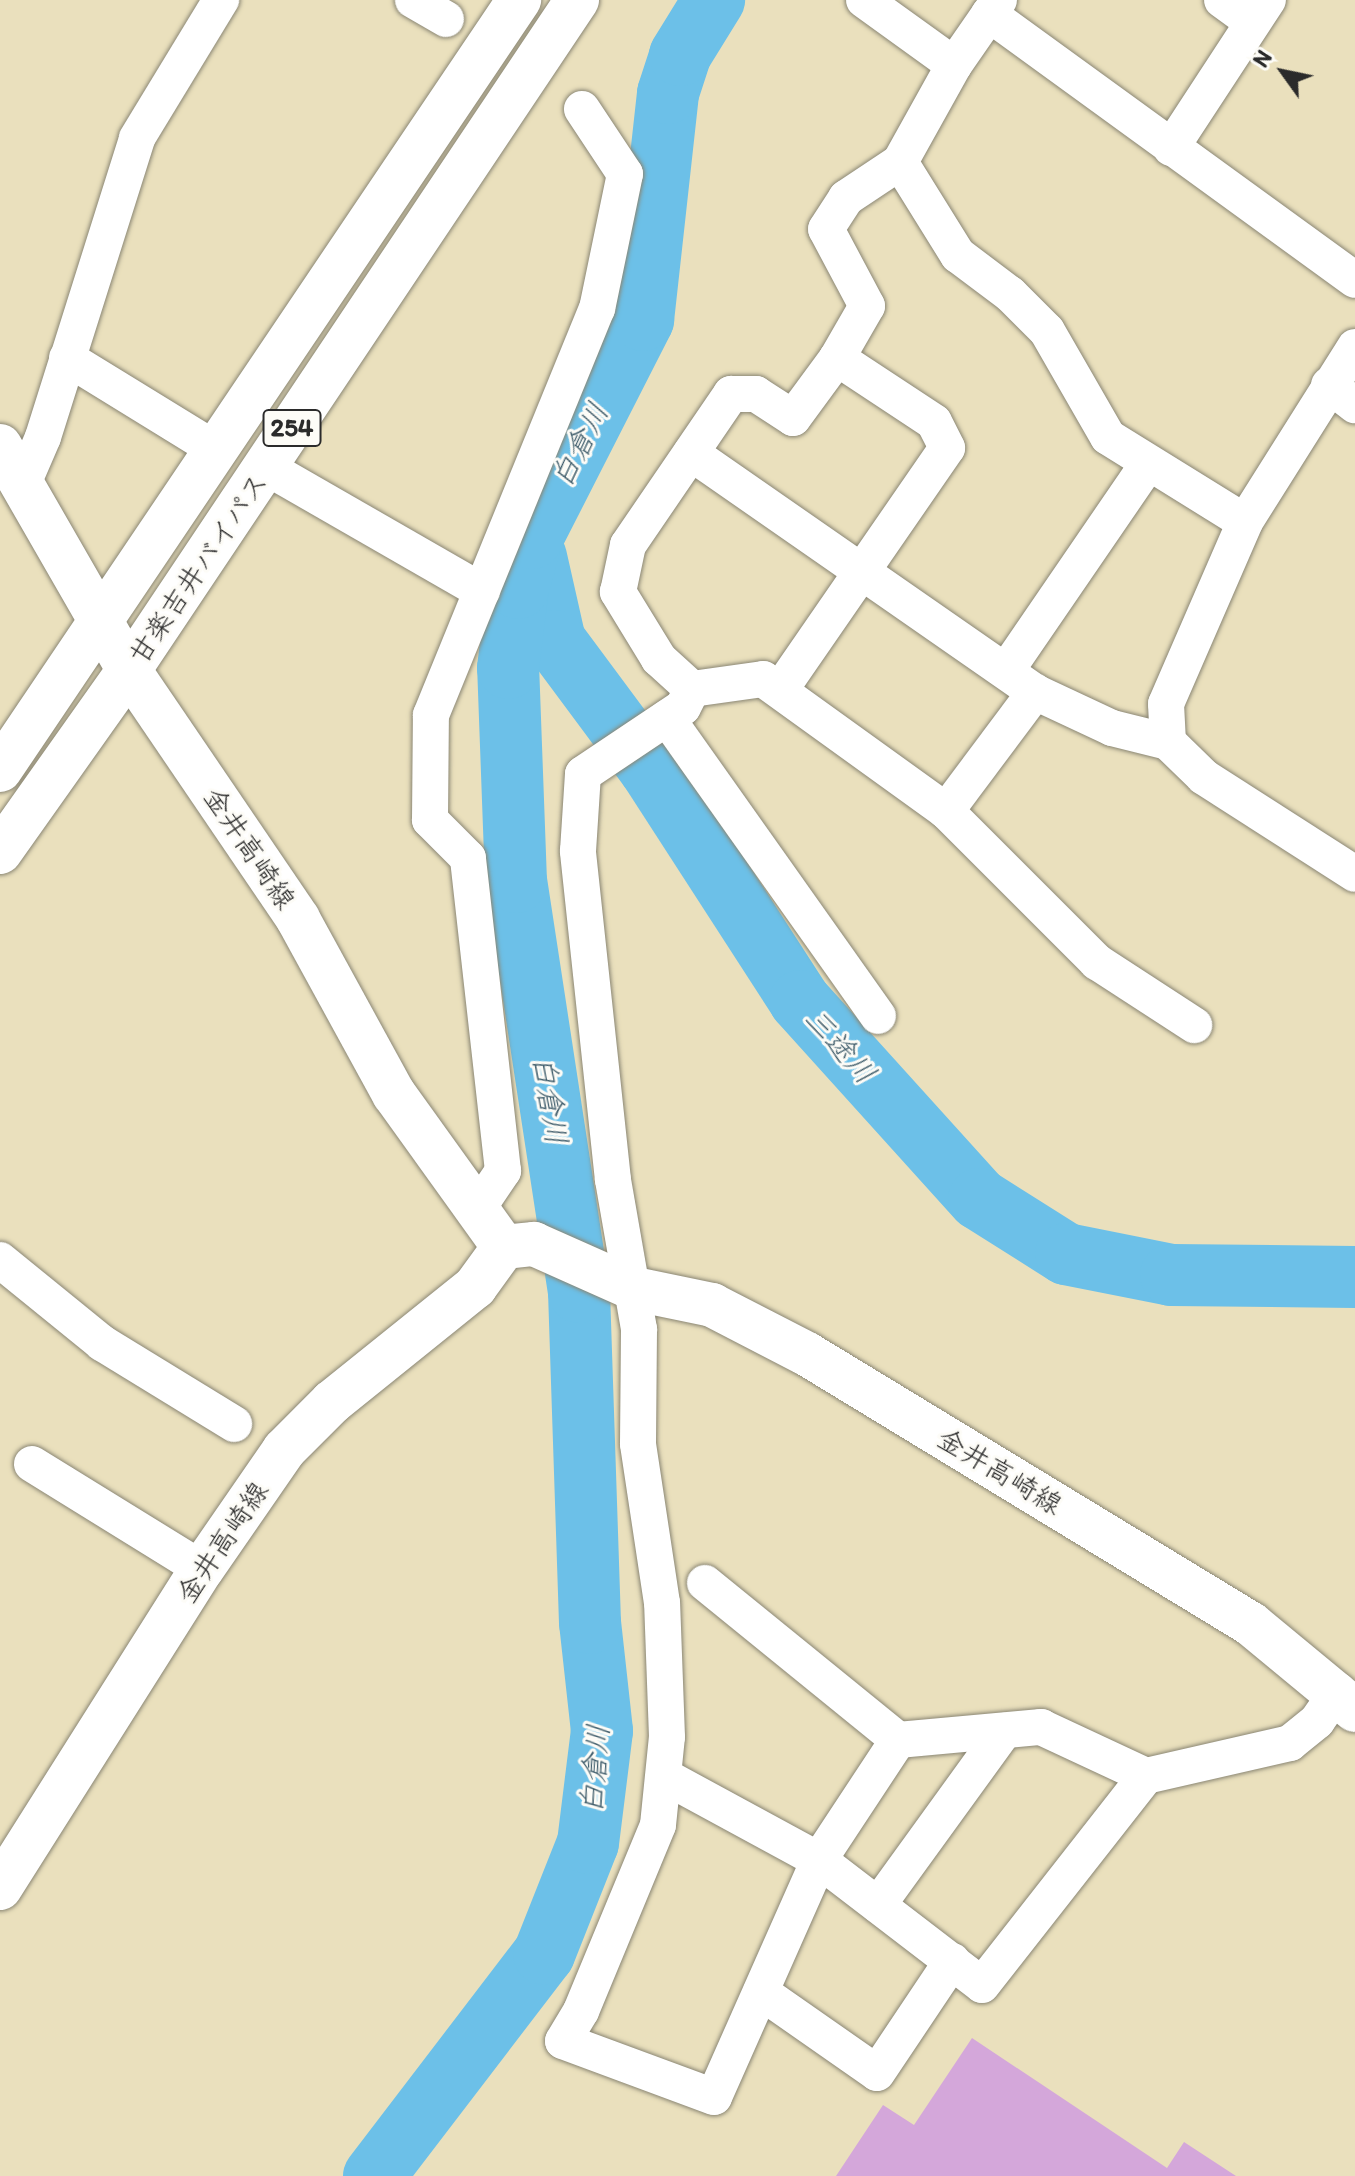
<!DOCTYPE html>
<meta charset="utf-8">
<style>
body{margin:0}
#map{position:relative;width:1355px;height:2176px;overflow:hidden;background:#eae0bd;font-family:Itim,"Klee One",sans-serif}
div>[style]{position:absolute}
.river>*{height:62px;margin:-31px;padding:0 31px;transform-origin:31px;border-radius:31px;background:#6cc0e8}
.building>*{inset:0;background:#d4a7da}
.roads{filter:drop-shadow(0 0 2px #8a8674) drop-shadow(0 0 2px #8a8674)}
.minor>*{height:36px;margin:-18px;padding:0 18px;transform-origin:18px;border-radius:18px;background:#fff}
.major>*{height:44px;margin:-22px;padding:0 22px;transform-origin:22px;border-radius:22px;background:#fff}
.highway>*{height:44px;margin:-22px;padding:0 22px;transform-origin:22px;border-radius:22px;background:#fff}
span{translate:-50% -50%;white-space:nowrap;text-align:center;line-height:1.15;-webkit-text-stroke:6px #fdfcf7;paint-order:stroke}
.shield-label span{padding:2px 6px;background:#fdfcf7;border:2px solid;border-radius:6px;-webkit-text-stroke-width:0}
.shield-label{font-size:26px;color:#2b2b2b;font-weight:700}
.street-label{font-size:28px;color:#2b2b2b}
.water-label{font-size:30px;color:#425f6d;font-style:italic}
.north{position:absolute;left:1243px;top:32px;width:80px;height:80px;-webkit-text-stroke:6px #fdfcf7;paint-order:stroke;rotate:303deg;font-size:22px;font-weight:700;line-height:32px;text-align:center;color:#2b2b2b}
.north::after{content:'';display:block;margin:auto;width:28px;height:36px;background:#2b2b2b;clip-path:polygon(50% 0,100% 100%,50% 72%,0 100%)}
</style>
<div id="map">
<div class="river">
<div style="left:536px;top:557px;width:86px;rotate:77.3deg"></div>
<div style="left:555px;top:641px;width:159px;rotate:53.4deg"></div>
<div style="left:650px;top:769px;width:276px;rotate:57.1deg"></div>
<div style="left:800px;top:1001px;width:267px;rotate:47.9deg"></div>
<div style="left:979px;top:1199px;width:103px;rotate:32.3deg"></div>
<div style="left:1066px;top:1254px;width:107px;rotate:11.3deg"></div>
<div style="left:1171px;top:1275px;width:184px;rotate:0.6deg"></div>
<div style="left:374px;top:2176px;width:280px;rotate:-52.6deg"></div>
<div style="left:544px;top:1954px;width:119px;rotate:-68.4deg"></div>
<div style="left:588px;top:1843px;width:113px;rotate:-82.9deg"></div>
<div style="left:602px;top:1731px;width:109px;rotate:-96.3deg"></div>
<div style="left:590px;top:1623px;width:331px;rotate:-91.9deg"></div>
<div style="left:579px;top:1292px;width:415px;rotate:-98.7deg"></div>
<div style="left:516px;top:882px;width:214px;rotate:-92.1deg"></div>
<div style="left:508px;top:668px;width:81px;rotate:-82.9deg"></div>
<div style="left:518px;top:588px;width:52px;rotate:-74.4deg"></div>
<div style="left:532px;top:538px;width:245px;rotate:-63deg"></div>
<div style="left:643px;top:320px;width:228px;rotate:-83.7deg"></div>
<div style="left:668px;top:93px;width:40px;rotate:-72deg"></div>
<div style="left:680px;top:55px;width:65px;rotate:-58.3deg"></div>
</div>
<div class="building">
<div style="clip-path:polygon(972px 2038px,1167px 2168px,1184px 2142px,1236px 2176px,836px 2176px,883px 2105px,914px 2125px)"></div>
</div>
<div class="roads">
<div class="minor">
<div style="left:413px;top:0;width:38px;rotate:30deg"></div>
<div style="left:864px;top:0;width:111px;rotate:35.8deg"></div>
<div style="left:999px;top:0;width:79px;rotate:124.7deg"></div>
<div style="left:954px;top:65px;width:111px;rotate:119.1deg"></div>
<div style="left:900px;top:162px;width:110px;rotate:58.1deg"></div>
<div style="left:958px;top:255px;width:65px;rotate:36.9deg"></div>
<div style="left:1010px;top:294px;width:52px;rotate:45deg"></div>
<div style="left:1047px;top:331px;width:122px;rotate:60.1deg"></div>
<div style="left:1108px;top:437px;width:161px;rotate:31.8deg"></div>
<div style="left:1222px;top:0;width:37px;rotate:36deg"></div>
<div style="left:989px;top:14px;width:452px;rotate:36deg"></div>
<div style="left:1171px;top:148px;width:177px;rotate:-56.8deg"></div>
<div style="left:1355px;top:347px;width:207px;rotate:122.2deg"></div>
<div style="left:1245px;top:522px;width:198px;rotate:113.5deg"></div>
<div style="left:1166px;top:704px;width:38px;rotate:87deg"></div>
<div style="left:1168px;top:742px;width:50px;rotate:44.2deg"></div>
<div style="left:1204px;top:777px;width:179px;rotate:32.7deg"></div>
<div style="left:67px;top:358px;width:174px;rotate:31.6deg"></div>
<div style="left:837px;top:358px;width:60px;rotate:-60deg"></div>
<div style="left:867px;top:306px;width:87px;rotate:-118deg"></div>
<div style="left:826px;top:229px;width:37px;rotate:-57deg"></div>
<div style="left:846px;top:198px;width:65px;rotate:-33.7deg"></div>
<div style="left:1329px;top:385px;width:33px;rotate:38deg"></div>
<div style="left:691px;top:453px;width:419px;rotate:34.8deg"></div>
<div style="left:1035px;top:692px;width:85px;rotate:25.1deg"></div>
<div style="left:1112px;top:728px;width:58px;rotate:14deg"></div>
<div style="left:266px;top:467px;width:249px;rotate:29.9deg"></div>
<div style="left:22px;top:486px;width:53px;rotate:-66.8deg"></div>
<div style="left:43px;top:437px;width:313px;rotate:-72.5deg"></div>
<div style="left:137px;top:138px;width:162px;rotate:-58.7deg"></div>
<div style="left:1006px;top:671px;width:250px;rotate:-55.6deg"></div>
<div style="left:692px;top:689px;width:45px;rotate:-137.7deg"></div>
<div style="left:659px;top:659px;width:79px;rotate:-121.5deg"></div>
<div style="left:618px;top:592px;width:48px;rotate:-78deg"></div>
<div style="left:628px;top:545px;width:183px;rotate:-55.7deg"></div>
<div style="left:731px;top:394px;width:25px"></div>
<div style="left:756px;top:394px;width:44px;rotate:33deg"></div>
<div style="left:793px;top:418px;width:74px;rotate:-53.7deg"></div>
<div style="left:837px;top:358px;width:116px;rotate:33.4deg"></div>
<div style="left:934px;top:422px;width:29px;rotate:63deg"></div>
<div style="left:947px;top:448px;width:294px;rotate:124.6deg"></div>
<div style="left:667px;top:718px;width:365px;rotate:54.7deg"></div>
<div style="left:946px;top:811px;width:149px;rotate:-53.2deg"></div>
<div style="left:478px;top:1208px;width:45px;rotate:-56deg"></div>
<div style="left:503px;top:1171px;width:315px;rotate:-96.4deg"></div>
<div style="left:468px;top:858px;width:54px;rotate:-135deg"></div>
<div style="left:430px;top:820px;width:105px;rotate:-89.5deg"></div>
<div style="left:431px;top:715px;width:439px;rotate:-67.8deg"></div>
<div style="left:597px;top:309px;width:138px;rotate:-78.3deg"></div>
<div style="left:625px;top:174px;width:78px;rotate:-123.5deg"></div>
<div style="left:0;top:1260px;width:132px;rotate:39.1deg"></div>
<div style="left:102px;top:1343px;width:155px;rotate:31.5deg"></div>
<div style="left:32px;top:1464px;width:200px;rotate:31.7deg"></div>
<div style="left:705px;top:1583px;width:249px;rotate:39.1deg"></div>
<div style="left:898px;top:1740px;width:144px;rotate:-5.2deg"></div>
<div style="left:1041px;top:1727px;width:116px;rotate:25deg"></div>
<div style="left:898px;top:1740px;width:144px;rotate:123.4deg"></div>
<div style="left:819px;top:1860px;width:205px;rotate:37.5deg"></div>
<div style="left:982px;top:1985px;width:266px;rotate:-51.9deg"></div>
<div style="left:1146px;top:1776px;width:148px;rotate:-12.9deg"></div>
<div style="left:1290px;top:1743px;width:35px;rotate:-39deg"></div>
<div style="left:1317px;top:1721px;width:37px;rotate:-55deg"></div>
<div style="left:664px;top:1776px;width:176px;rotate:28.5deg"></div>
<div style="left:819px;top:1860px;width:259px;rotate:113.9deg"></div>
<div style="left:714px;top:2097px;width:161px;rotate:-159.7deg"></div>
<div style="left:563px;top:2041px;width:35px;rotate:-59deg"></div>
<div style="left:581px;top:2011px;width:201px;rotate:-67.5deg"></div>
<div style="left:658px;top:1825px;width:88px;rotate:-84.2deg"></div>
<div style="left:667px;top:1737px;width:134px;rotate:-92.1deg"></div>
<div style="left:662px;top:1603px;width:161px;rotate:-98.6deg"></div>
<div style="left:638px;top:1444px;width:115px;rotate:-89.5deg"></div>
<div style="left:639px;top:1329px;width:151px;rotate:-99.9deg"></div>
<div style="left:613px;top:1180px;width:331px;rotate:-96.1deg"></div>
<div style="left:578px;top:851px;width:77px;rotate:-86.3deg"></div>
<div style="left:583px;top:774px;width:120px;rotate:-33.8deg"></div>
<div style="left:683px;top:707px;width:20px;rotate:-63deg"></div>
<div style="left:692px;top:689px;width:72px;rotate:-8deg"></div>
<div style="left:763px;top:679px;width:226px;rotate:35.8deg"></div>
<div style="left:946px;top:811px;width:214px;rotate:45deg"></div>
<div style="left:1097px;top:962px;width:116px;rotate:33deg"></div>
<div style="left:878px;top:1905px;width:215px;rotate:-54.1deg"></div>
<div style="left:761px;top:1992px;width:141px;rotate:34.9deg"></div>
<div style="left:877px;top:2073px;width:135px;rotate:-56.2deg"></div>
</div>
<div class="major">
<div style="left:0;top:446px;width:258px;rotate:60.1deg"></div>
<div style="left:129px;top:670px;width:301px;rotate:55.8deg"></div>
<div style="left:298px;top:919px;width:200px;rotate:61.3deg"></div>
<div style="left:394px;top:1094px;width:188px;rotate:54.3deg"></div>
<div style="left:0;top:1888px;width:378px;rotate:-57.7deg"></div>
<div style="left:202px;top:1569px;width:145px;rotate:-55.4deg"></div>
<div style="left:284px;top:1450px;width:68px;rotate:-45deg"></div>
<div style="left:332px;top:1402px;width:184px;rotate:-38.8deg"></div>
<div style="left:475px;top:1287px;width:49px;rotate:-54.1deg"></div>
<div style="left:504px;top:1247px;width:30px;rotate:-6deg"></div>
<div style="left:534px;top:1244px;width:111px;rotate:24deg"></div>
<div style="left:635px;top:1289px;width:79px;rotate:11.7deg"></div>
<div style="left:712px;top:1305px;width:107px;rotate:27.3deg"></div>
<div style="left:807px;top:1354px;width:520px;rotate:31.3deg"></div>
<div style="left:1251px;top:1624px;width:135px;rotate:39.6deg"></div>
</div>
<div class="highway">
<div style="left:0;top:770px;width:929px;rotate:-56.02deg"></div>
<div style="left:0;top:852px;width:223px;rotate:-54.7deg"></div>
<div style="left:129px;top:670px;width:806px;rotate:-56.23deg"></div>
</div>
</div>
<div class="shield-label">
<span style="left:292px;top:428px">254</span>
</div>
<div class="street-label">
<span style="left:198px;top:568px;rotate:-56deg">甘楽吉井バイパス</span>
<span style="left:250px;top:848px;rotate:56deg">金井高崎線</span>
<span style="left:1000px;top:1471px;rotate:31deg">金井高崎線</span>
<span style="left:222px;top:1542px;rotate:-56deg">金井高崎線</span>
</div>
<div class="water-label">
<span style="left:580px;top:445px;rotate:-63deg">白倉川</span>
<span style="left:840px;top:1046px;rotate:48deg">三途川</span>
<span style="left:550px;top:1100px;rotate:81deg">白倉川</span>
<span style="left:595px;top:1769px;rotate:-85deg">白倉川</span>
</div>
<div class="north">N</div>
</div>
